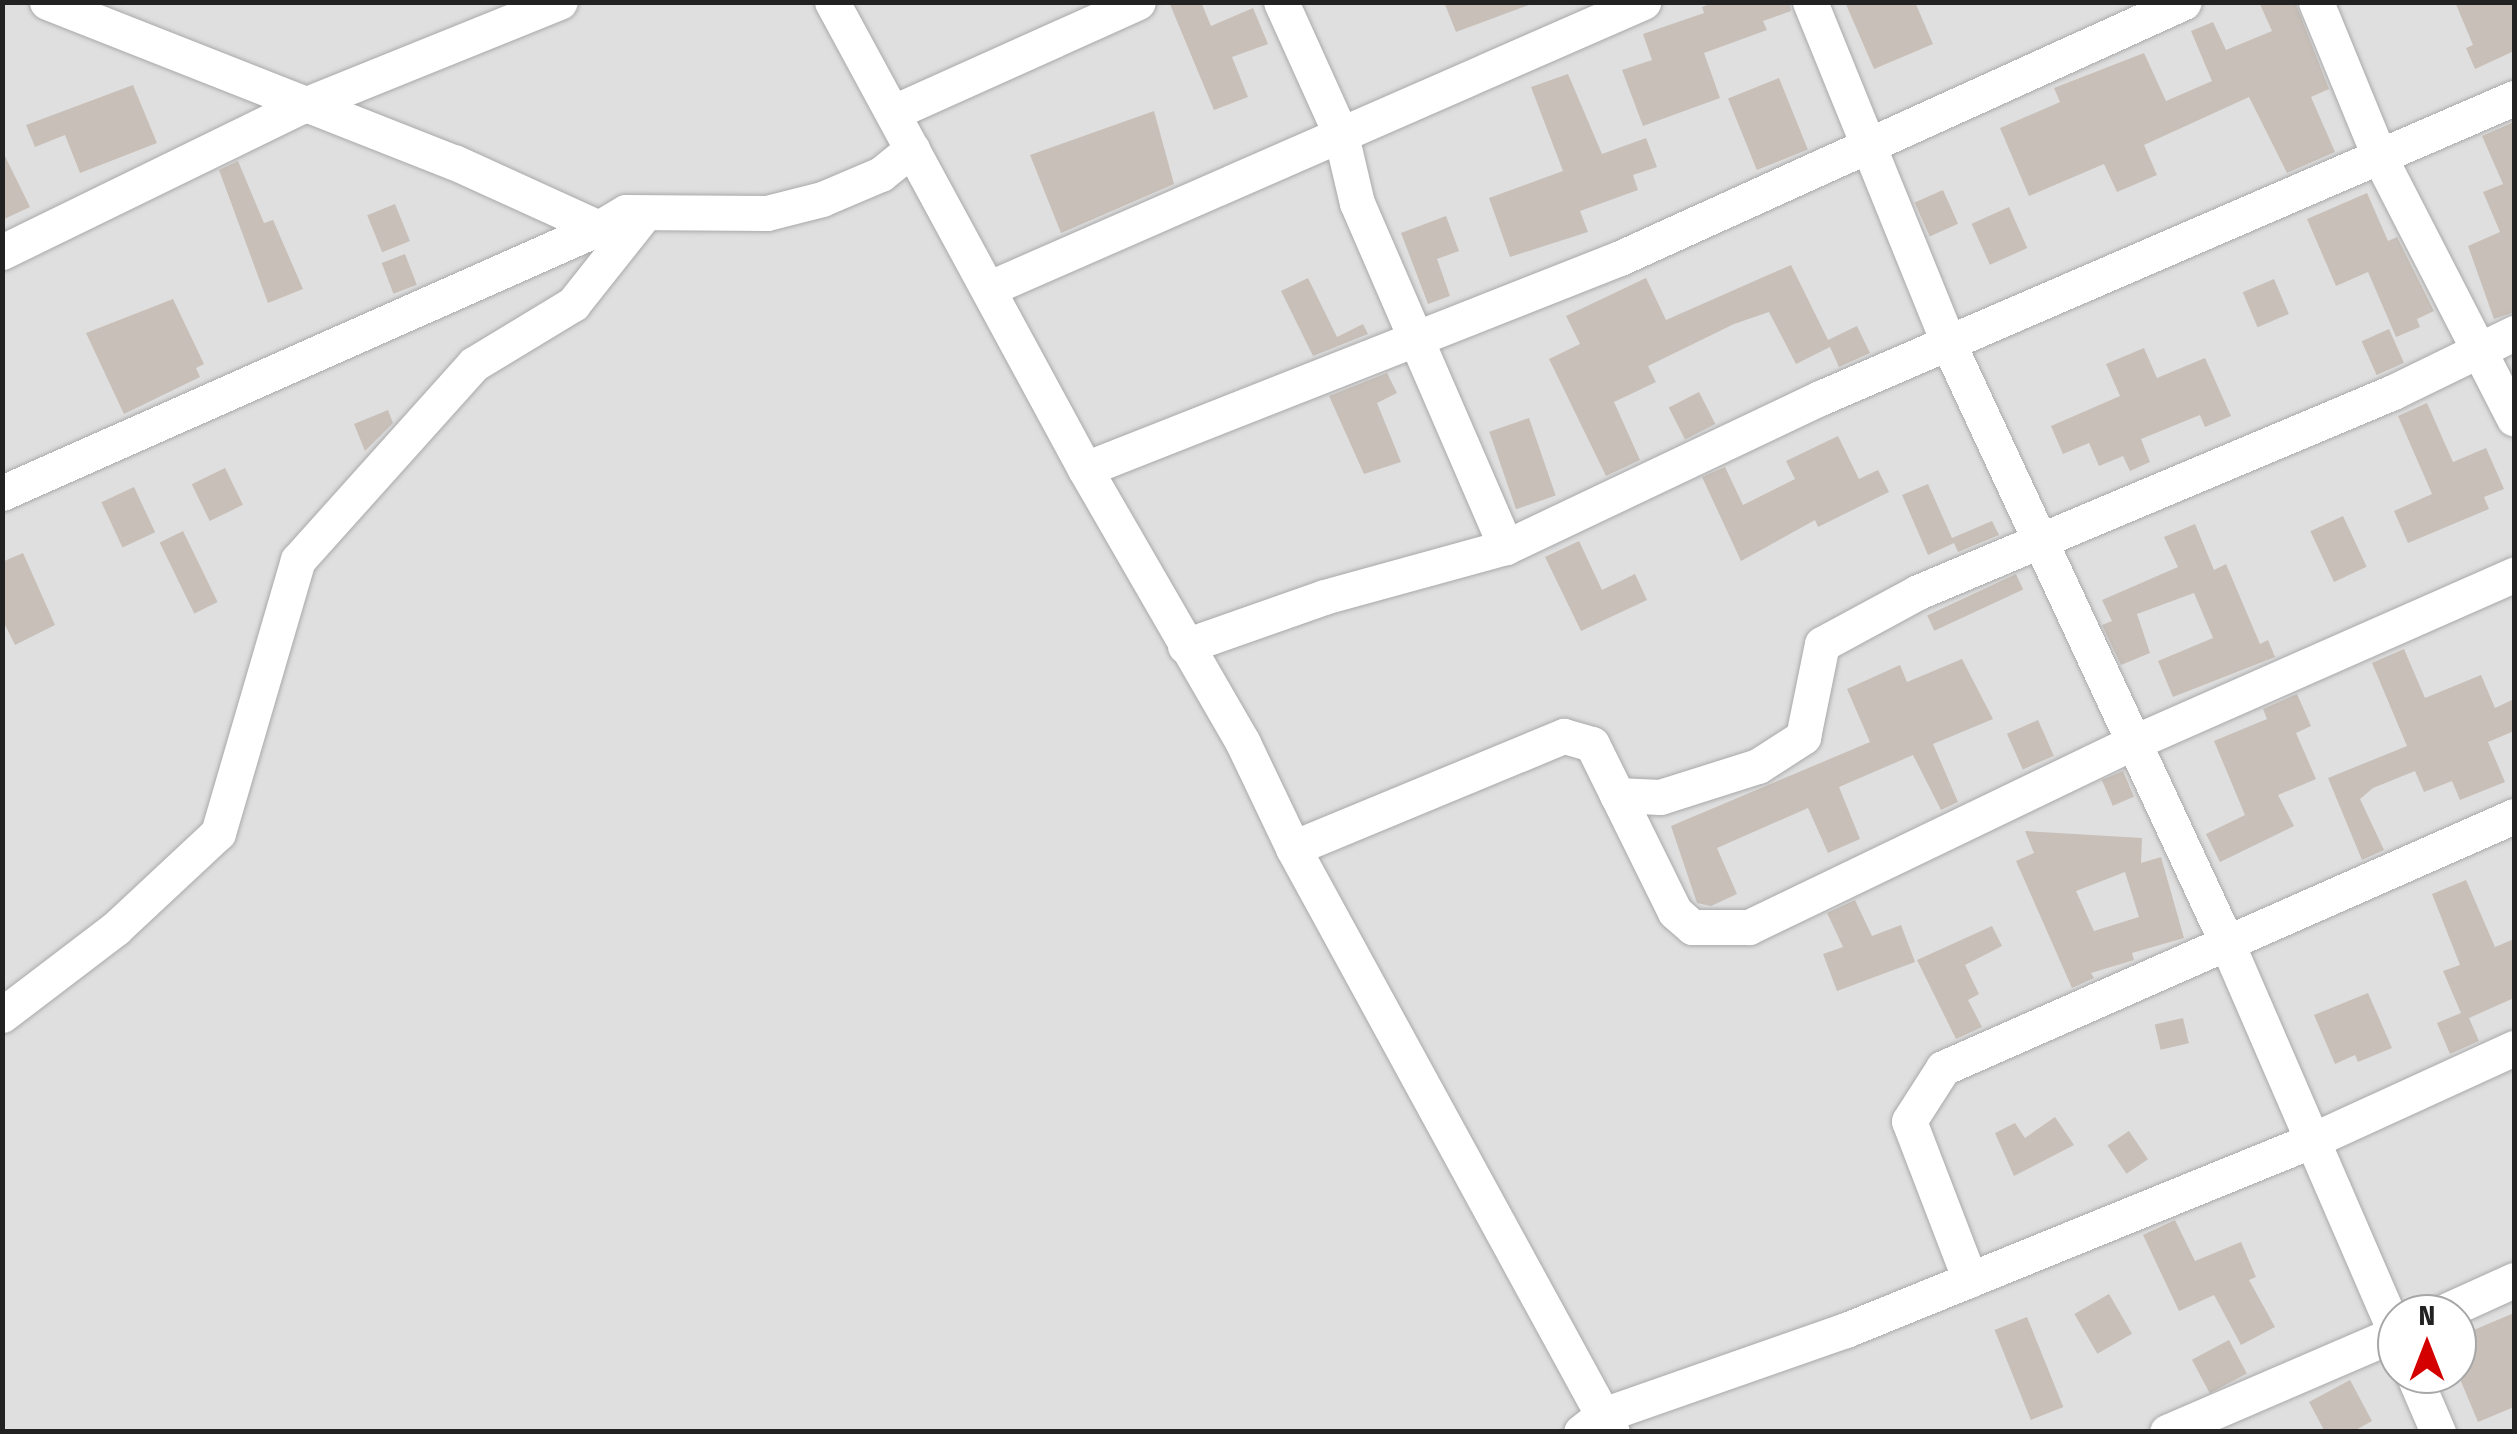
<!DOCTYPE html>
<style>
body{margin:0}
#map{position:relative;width:2517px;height:1434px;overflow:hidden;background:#f2efe9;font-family:"Fira Sans Condensed",sans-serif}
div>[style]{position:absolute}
.residential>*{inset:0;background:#e0dfdf}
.building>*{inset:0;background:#c7bfb8;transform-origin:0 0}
.roads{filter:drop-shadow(0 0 2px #a9a9a9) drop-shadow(0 0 2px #a9a9a9)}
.minor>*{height:35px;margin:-17.5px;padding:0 17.5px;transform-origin:17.5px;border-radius:17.5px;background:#fff}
span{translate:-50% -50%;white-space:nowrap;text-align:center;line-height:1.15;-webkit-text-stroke:10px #fff;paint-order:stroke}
.frame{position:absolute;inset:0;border:5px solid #222;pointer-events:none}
.north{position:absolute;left:2377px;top:1294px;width:100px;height:100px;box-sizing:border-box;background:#fff;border:2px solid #a7a7a7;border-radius:50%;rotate:0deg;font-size:28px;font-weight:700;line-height:40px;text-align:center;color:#222}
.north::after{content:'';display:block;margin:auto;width:35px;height:45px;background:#d40000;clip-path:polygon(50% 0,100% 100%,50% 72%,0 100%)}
</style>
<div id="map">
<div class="residential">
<div style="clip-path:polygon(evenodd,3px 3px,2514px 3px,2514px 1431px,3px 1432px,3px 3px,2397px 1314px,2457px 1314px,2457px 1374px,2397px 1374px,2397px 1314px)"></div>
</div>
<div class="building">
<div style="clip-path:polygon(1169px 2px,1201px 2px,1211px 26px,1253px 8px,1268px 44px,1232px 57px,1248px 97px,1214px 110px)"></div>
<div style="clip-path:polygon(1444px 2px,1529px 2px,1529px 5px,1456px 32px)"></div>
<div style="clip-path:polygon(1715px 2px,1789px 2px,1791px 11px,1763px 21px,1767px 30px,1704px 53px,1720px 98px,1643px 126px,1622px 70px,1652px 60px,1643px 34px,1704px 13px,1702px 7px)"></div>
<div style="clip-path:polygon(1845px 2px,1915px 2px,1933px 44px,1874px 69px)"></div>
<div style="clip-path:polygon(2259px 2px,2295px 2px,2329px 89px,2311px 97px,2335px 152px,2287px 173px,2249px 97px,2144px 145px,2157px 175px,2117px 192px,2104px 164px,2029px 196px,2000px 128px,2060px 102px,2054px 88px,2144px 53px,2166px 101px,2212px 81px,2191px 31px,2213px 22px,2226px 50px,2272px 31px)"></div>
<div style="clip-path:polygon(2455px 2px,2514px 2px,2514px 51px,2475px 69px,2466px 48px,2473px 45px)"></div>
<div style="clip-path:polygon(1568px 74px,1602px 154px,1646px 138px,1657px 167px,1633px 175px,1638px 190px,1580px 211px,1588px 232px,1510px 257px,1489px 198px,1563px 171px,1531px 87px)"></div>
<div style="left:1779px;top:78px;width:77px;height:55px;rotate:68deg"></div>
<div style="clip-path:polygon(133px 85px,157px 143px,80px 173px,65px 135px,35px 147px,26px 125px)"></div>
<div style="clip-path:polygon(1154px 111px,1174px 184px,1061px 233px,1030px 155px)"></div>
<div style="clip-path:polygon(2514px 122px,2514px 312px,2494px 319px,2468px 246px,2500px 232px,2483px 192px,2503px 184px,2482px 136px)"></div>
<div style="clip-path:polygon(2px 150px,30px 207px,2px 220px)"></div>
<div style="clip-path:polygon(238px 161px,264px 223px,273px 220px,303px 289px,268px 303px,219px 170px)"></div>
<div style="left:1943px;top:190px;width:37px;height:31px;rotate:66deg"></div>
<div style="clip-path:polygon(2367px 193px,2388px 241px,2397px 237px,2434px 311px,2417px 319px,2420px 327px,2396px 337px,2368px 272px,2336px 286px,2307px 219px)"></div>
<div style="left:395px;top:204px;width:40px;height:30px;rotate:68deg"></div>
<div style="left:2009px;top:207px;width:45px;height:41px;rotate:66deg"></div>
<div style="clip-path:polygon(1446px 216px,1459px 251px,1437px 259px,1450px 296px,1428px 304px,1401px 233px)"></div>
<div style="left:405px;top:254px;width:33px;height:25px;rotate:69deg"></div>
<div style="clip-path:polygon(1791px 265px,1828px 340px,1857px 326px,1870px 353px,1839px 367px,1830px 347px,1796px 364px,1769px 312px,1734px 324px,1648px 366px,1656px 382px,1614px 402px,1640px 460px,1606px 476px,1549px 359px,1580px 344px,1566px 316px,1646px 278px,1666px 320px)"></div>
<div style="clip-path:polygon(1308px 278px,1337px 337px,1363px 324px,1368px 334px,1313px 356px,1281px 291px)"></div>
<div style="left:2274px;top:279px;width:38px;height:34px;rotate:67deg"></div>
<div style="clip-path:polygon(173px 299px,204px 364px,196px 368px,200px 377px,124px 414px,86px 333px)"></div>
<div style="left:2389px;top:329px;width:37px;height:30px;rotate:66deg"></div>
<div style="clip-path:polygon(2144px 348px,2157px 378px,2205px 358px,2231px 416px,2205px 427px,2200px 415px,2141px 439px,2150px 462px,2130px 471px,2123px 456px,2099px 466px,2089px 443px,2063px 454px,2051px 426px,2120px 396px,2106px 364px)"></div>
<div style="clip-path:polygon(1387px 373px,1397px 393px,1377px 403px,1401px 462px,1364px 474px,1329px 396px)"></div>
<div style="left:1699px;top:392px;width:36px;height:34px;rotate:63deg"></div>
<div style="clip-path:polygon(2427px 403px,2453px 462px,2486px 448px,2504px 489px,2484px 497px,2489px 509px,2408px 543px,2394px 511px,2432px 494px,2398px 416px)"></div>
<div style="clip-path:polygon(388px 410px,393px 423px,365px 451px,354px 424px)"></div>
<div style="left:1529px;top:418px;width:82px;height:42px;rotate:71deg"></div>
<div style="clip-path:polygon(1838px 436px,1859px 479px,1878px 470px,1889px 492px,1818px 527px,1815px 520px,1741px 561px,1702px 477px,1725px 467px,1743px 505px,1795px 479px,1786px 461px)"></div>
<div style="left:225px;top:468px;width:41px;height:37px;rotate:64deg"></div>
<div style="clip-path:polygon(1928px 484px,1952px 538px,1992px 521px,1999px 535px,1958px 552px,1954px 543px,1928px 555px,1902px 495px)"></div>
<div style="left:134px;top:487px;width:50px;height:36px;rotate:65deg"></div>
<div style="left:2343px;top:516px;width:56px;height:36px;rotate:65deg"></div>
<div style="clip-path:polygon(2195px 524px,2214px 570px,2226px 564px,2260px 644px,2268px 640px,2275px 657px,2173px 697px,2158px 661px,2213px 638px,2194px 593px,2137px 614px,2150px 653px,2121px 665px,2102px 625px,2112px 621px,2102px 600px,2178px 567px,2164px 537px)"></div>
<div style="left:183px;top:531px;width:79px;height:26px;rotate:64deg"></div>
<div style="clip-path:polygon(1579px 541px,1602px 590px,1635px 574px,1647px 600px,1581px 631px,1545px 557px)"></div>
<div style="clip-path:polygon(23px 553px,55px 625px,15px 645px,2px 619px,2px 562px)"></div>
<div style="left:2016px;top:574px;width:17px;height:98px;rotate:65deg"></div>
<div style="clip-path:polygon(2404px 649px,2425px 698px,2481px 675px,2495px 708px,2514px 699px,2514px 731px,2488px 742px,2505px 782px,2460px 800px,2452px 781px,2424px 792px,2415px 771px,2373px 788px,2360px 799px,2384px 850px,2362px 860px,2328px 778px,2407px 746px,2372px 663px)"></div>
<div style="clip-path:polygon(1962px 659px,1993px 719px,1933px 744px,1958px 802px,1941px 810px,1913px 755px,1839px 787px,1860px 839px,1828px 853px,1808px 808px,1717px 848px,1737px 894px,1711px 906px,1697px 903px,1671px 826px,1870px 742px,1847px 689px,1900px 665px,1907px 682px)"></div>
<div style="clip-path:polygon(2297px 694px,2311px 726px,2296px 733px,2316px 779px,2278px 795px,2294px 826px,2220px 862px,2206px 834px,2245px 815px,2214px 741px,2267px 719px,2263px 709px)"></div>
<div style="left:2038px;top:720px;width:39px;height:34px;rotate:66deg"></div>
<div style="left:2123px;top:771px;width:28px;height:23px;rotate:67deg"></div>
<div style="clip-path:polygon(evenodd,2025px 831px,2142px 838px,2141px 863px,2161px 857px,2184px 938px,2132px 953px,2134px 960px,2091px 973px,2094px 978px,2072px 988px,2016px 861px,2034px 853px,2025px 831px,2125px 872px,2139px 917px,2094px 931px,2076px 891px,2125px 872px)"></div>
<div style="clip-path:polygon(2466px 880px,2495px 947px,2514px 939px,2514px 998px,2469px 1018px,2479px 1041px,2450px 1054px,2437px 1023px,2461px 1013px,2443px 971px,2460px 965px,2432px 894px)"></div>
<div style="clip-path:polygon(1855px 900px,1872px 936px,1901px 925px,1915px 962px,1837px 991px,1823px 954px,1843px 947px,1827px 913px)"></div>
<div style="clip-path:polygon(1992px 926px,2002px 946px,1965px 965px,1979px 994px,1968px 1000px,1982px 1027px,1956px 1039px,1917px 960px)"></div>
<div style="clip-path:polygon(2368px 993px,2392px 1048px,2358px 1062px,2355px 1055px,2335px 1064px,2314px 1015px)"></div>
<div style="left:2183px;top:1018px;width:26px;height:29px;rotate:77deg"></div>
<div style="clip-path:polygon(2055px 1117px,2074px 1145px,2014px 1176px,1995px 1133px,2015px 1123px,2025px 1138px)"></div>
<div style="left:2129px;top:1131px;width:34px;height:26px;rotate:56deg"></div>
<div style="clip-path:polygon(2175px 1220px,2195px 1261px,2241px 1242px,2256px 1277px,2249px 1280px,2275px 1327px,2241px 1345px,2214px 1295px,2179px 1311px,2143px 1235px)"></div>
<div style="left:2109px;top:1294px;width:46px;height:40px;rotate:60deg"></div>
<div style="clip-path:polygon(2514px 1313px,2514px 1407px,2478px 1422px,2457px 1372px,2457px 1337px)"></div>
<div style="left:2027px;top:1317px;width:97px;height:35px;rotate:68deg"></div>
<div style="left:2229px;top:1340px;width:38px;height:42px;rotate:62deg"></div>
<div style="clip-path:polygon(2350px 1380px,2372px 1421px,2352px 1432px,2325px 1432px,2309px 1402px)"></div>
</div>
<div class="roads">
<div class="minor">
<div style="left:47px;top:2px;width:437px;rotate:21.5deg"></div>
<div style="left:454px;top:162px;width:159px;rotate:24.5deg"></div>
<div style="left:599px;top:228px;width:31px;rotate:-31deg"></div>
<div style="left:626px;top:212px;width:141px;rotate:0.4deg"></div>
<div style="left:767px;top:213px;width:57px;rotate:-14.3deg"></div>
<div style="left:822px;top:199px;width:64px;rotate:-23deg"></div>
<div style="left:881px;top:174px;width:40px;rotate:-39deg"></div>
<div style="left:832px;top:2px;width:531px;rotate:61.55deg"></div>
<div style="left:1085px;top:469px;width:316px;rotate:60deg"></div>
<div style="left:1243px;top:743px;width:116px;rotate:64.5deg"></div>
<div style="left:1293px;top:848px;width:665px;rotate:61.36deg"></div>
<div style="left:1281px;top:2px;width:146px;rotate:65.7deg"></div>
<div style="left:1341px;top:135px;width:70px;rotate:76.8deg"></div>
<div style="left:1357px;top:203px;width:375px;rotate:66.6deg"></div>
<div style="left:1810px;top:2px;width:370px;rotate:67.9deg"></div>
<div style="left:1949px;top:345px;width:657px;rotate:65.07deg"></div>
<div style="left:2226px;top:941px;width:431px;rotate:66.6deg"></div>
<div style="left:2316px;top:2px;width:169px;rotate:67.7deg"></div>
<div style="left:2380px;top:158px;width:293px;rotate:62.8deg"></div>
<div style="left:896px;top:111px;width:265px;rotate:-24.2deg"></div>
<div style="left:2px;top:252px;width:334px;rotate:-26deg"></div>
<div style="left:302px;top:106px;width:278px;rotate:-22deg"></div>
<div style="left:992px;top:287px;width:711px;rotate:-23.64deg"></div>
<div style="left:1085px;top:469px;width:575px;rotate:-21.52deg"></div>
<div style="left:1620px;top:258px;width:619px;rotate:-24.41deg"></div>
<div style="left:2px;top:493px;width:653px;rotate:-23.94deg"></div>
<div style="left:1185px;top:646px;width:147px;rotate:-19.4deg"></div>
<div style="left:1324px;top:597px;width:189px;rotate:-15.4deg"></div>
<div style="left:1506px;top:547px;width:348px;rotate:-25.4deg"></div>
<div style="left:1820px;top:398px;width:756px;rotate:-23.38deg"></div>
<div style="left:1617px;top:795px;width:43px;rotate:2.7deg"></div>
<div style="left:1660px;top:797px;width:103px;rotate:-17.6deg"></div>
<div style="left:1758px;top:766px;width:54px;rotate:-32.8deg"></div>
<div style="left:1803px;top:737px;width:95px;rotate:-78.5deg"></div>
<div style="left:1822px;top:644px;width:109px;rotate:-28.4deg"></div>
<div style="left:1918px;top:592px;width:515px;rotate:-22.83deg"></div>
<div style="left:2393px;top:392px;width:135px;rotate:-26deg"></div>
<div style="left:1293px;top:848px;width:293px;rotate:-22.5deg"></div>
<div style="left:1564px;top:736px;width:29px;rotate:16deg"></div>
<div style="left:1592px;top:744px;width:187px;rotate:63.7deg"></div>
<div style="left:1675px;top:912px;width:23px;rotate:41deg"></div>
<div style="left:1692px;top:927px;width:57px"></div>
<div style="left:1749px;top:927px;width:423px;rotate:-25.7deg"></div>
<div style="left:2130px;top:744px;width:420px;rotate:-23.8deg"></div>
<div style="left:2px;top:1015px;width:143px;rotate:-37.3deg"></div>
<div style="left:116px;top:928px;width:139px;rotate:-43deg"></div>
<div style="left:218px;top:833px;width:284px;rotate:-73.7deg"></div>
<div style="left:298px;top:560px;width:263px;rotate:-48.1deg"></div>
<div style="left:474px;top:364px;width:116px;rotate:-31.2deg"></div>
<div style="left:573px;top:304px;width:116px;rotate:-51.6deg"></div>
<div style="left:1970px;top:1280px;width:170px;rotate:-111deg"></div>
<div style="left:1909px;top:1121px;width:63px;rotate:-57.3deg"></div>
<div style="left:1943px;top:1068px;width:624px;rotate:-23.81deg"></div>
<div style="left:2439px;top:1314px;width:82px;rotate:-24.4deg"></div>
<div style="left:2413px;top:1374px;width:63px;rotate:66.7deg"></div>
<div style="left:1581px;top:1432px;width:28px;rotate:-38deg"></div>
<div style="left:1603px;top:1415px;width:257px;rotate:-19.3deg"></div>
<div style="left:1846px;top:1330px;width:504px;rotate:-22.14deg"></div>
<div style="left:2313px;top:1140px;width:221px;rotate:-24.6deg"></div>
<div style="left:2167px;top:1432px;width:250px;rotate:-23.3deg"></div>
</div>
</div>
<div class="frame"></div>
<div class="north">N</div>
</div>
